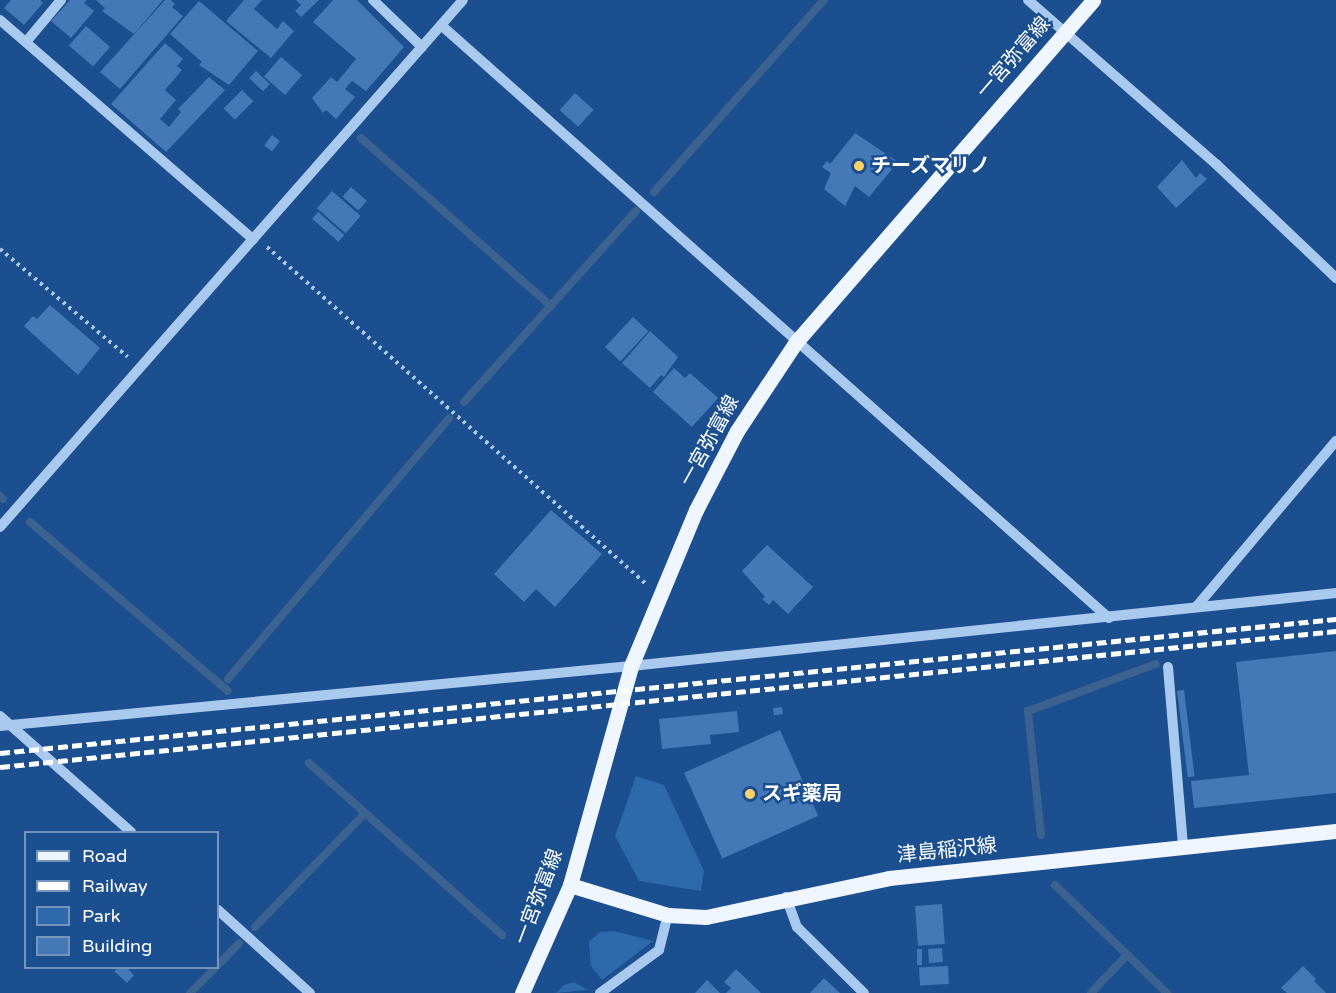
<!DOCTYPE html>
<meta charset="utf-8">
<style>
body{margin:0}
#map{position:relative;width:1336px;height:993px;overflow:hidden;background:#1b4f8f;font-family:"Varela Round","Noto Sans JP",sans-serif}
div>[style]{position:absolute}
.green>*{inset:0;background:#2e69ad}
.stream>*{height:8px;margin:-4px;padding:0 4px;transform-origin:4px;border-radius:4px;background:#3c6290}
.building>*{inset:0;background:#4478b7;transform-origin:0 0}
.path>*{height:4px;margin-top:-2px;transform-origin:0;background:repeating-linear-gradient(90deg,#a9c9ee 0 3px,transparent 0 7.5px)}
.minor>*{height:10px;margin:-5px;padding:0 5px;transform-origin:5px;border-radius:5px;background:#a9c9ee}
.major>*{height:15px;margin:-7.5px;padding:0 7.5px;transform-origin:7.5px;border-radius:7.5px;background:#f0f6ff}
.rail>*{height:4.5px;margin-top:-2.25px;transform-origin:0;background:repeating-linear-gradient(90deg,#fff 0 10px,transparent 0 14.5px)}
.dots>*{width:16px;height:16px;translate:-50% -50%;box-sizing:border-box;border:3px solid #1b4f8f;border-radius:50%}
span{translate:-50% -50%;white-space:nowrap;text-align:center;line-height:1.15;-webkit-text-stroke:5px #1b4f8f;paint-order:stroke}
.street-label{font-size:20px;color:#fff}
.poi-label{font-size:20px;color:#fff;font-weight:700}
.left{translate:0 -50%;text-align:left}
.legend{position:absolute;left:24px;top:831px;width:195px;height:138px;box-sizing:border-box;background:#1b4f8f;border:2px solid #7695bc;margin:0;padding:8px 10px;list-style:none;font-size:18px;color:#fff}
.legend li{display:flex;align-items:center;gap:12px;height:30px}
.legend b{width:30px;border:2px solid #7695bc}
</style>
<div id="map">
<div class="green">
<div style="clip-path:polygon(636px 776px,664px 785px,704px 871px,701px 891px,639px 881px,615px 836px)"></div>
<div style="clip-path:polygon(614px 931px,653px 941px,602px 980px,591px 966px,589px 942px,600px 932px)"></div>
<div style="clip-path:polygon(574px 982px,588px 990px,556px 993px,564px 985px)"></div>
</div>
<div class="stream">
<div style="left:361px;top:138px;width:254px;rotate:41.5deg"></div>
<div style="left:654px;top:192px;width:256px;rotate:-48.5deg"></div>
<div style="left:464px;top:402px;width:257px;rotate:-48deg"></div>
<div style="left:0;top:496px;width:4px;rotate:45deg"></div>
<div style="left:30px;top:522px;width:260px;rotate:40.5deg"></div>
<div style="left:228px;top:679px;width:342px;rotate:-49.7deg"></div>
<div style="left:309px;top:763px;width:259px;rotate:41.7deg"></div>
<div style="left:1041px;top:835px;width:125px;rotate:-96deg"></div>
<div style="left:1028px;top:711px;width:136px;rotate:-20.2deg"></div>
<div style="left:1055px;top:885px;width:156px;rotate:44deg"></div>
<div style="left:255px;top:927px;width:158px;rotate:-46deg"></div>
<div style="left:218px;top:965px;width:30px;rotate:-46deg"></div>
<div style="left:190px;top:993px;width:35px;rotate:-45deg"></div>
<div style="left:1091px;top:993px;width:52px;rotate:-46.5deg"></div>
</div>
<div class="building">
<div style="clip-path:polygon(11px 0,40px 0,43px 3px,24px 25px,4px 8px)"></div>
<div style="clip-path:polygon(70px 0,87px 0,84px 3px,94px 11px,71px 38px,51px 21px)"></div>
<div style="clip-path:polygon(96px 0,163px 0,134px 34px,102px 11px,105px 8px)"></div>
<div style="clip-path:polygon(165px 0,171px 0,175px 4px,172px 7px,183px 16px,120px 89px,100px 72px)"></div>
<div style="clip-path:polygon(244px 0,262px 0,254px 9px,277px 29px,283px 21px,294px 31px,271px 58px,226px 21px)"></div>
<div style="clip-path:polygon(296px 0,319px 0,301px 17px,295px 11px,301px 5px)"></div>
<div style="clip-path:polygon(333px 0,357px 0,404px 47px,366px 91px,352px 81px,345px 89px,355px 97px,336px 119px,326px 110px,323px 113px,312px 98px,331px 77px,337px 82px,356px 59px,313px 22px)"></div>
<div style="clip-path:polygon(199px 1px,258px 51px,229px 85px,199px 65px,202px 62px,170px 34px)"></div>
<div style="left:86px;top:26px;width:32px;height:26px;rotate:41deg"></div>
<div style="clip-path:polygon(165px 43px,183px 59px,177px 66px,182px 70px,165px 90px,176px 100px,160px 119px,169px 127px,181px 112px,178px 109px,209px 77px,225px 90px,166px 152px,111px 104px)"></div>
<div style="left:281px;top:57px;width:28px;height:26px;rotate:41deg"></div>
<div style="left:256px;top:71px;width:19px;height:10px;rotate:43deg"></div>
<div style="left:242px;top:90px;width:16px;height:26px;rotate:45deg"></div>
<div style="left:575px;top:93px;width:25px;height:23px;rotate:42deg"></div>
<div style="clip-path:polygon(855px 133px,898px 162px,869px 197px,855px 186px,845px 206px,824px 189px,831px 173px,822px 167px,827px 161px,830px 164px)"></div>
<div style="left:272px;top:135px;width:10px;height:13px;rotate:37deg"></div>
<div style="clip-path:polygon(1182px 160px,1196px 178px,1200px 173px,1207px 179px,1176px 208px,1157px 187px)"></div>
<div style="left:351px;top:187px;width:21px;height:13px;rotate:41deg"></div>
<div style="left:332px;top:191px;width:38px;height:23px;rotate:41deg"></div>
<div style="left:318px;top:212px;width:35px;height:9px;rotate:41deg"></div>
<div style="clip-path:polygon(50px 305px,100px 348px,78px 375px,24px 326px,33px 316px,37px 319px)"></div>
<div style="left:633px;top:317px;width:21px;height:41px;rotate:43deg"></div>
<div style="clip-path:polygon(650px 331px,678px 357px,664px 377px,661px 375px,650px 388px,622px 363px)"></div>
<div style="clip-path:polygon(674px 368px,685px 378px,690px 373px,718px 398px,692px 427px,653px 392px)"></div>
<div style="clip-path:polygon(551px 510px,602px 554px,555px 607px,536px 589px,524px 602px,494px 574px)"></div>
<div style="clip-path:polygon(767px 545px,813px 587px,788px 614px,773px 600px,769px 605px,762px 599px,765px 597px,742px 571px)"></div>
<div style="clip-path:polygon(1336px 651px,1336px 793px,1194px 808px,1191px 781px,1249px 775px,1236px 662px)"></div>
<div style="left:1184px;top:690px;width:87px;height:7px;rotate:83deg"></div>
<div style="left:782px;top:707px;width:7px;height:9px;rotate:82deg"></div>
<div style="clip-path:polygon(737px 711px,739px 732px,710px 735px,711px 744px,662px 749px,659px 719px)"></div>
<div style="left:780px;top:730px;width:94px;height:105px;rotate:66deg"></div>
<div style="left:942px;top:904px;width:40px;height:27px;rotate:86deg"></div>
<div style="left:942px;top:948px;width:14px;height:14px;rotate:86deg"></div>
<div style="left:917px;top:949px;width:5px;height:16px"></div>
<div style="left:948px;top:966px;width:18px;height:29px;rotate:87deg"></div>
<div style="clip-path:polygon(1303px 966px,1316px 979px,1314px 981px,1326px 993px,1287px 993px,1281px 988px)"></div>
<div style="clip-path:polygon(118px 968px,127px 968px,134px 975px,127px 983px,114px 971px)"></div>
<div style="clip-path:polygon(736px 969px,761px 993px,726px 993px,731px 988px,724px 982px)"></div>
<div style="clip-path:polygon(824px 978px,840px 993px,810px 993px)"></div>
<div style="clip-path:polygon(707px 980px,720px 993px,695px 993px)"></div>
</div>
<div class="path">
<div style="left:267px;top:247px;width:506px;rotate:41.63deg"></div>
<div style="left:0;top:249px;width:167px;rotate:40.2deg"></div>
</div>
<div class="minor">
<div style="left:373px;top:0;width:68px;rotate:43.8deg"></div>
<div style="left:1028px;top:0;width:249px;rotate:41.1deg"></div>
<div style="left:1216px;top:164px;width:166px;rotate:43.5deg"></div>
<div style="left:0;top:20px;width:335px;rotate:40.9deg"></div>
<div style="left:441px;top:25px;width:893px;rotate:41.6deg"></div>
<div style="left:26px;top:42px;width:55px;rotate:-50.2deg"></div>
<div style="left:0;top:527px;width:701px;rotate:-48.7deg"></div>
<div style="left:1197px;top:606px;width:216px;rotate:-49.9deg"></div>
<div style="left:1168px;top:667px;width:180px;rotate:85.2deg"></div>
<div style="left:0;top:716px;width:175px;rotate:41.5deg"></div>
<div style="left:0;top:726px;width:634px;rotate:-5.43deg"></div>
<div style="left:631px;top:666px;width:709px;rotate:-5.91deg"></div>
<div style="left:786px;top:897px;width:32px;rotate:70deg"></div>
<div style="left:797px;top:927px;width:94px;rotate:44.6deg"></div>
<div style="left:218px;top:910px;width:124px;rotate:42.1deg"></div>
<div style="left:600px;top:993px;width:73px;rotate:-36.1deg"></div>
<div style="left:659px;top:950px;width:36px;rotate:-76deg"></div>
</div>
<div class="major">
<div style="left:570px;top:885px;width:102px;rotate:17deg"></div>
<div style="left:668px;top:915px;width:38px;rotate:3deg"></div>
<div style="left:706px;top:917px;width:187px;rotate:-12deg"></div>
<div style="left:889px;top:878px;width:449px;rotate:-6deg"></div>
<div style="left:522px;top:993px;width:118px;rotate:-66deg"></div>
<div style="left:570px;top:885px;width:227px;rotate:-74.4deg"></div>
<div style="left:631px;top:666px;width:169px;rotate:-67.4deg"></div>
<div style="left:696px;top:510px;width:89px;rotate:-62.6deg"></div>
<div style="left:737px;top:431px;width:107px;rotate:-56.5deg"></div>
<div style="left:796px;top:342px;width:453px;rotate:-49deg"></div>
</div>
<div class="rail">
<div style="left:0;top:753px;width:1343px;rotate:-5.73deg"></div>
<div style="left:0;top:767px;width:1343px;rotate:-5.81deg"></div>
</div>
<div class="dots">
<div style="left:859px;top:166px;background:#ffd166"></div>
<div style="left:750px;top:794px;background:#ffd166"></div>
</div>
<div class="street-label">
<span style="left:1014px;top:58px;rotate:-49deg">一宮弥富線</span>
<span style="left:710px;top:441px;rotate:-61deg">一宮弥富線</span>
<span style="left:947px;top:851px;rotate:-6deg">津島稲沢線</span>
<span style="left:539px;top:897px;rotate:-69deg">一宮弥富線</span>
</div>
<div class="poi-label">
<span class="left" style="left:871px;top:166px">チーズマリノ</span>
<span class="left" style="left:762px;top:794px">スギ薬局</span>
</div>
<ul class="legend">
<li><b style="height:8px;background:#f0f6ff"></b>Road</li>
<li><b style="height:8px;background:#fff"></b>Railway</li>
<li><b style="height:16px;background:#2e69ad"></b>Park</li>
<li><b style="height:16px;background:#4478b7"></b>Building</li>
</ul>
</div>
